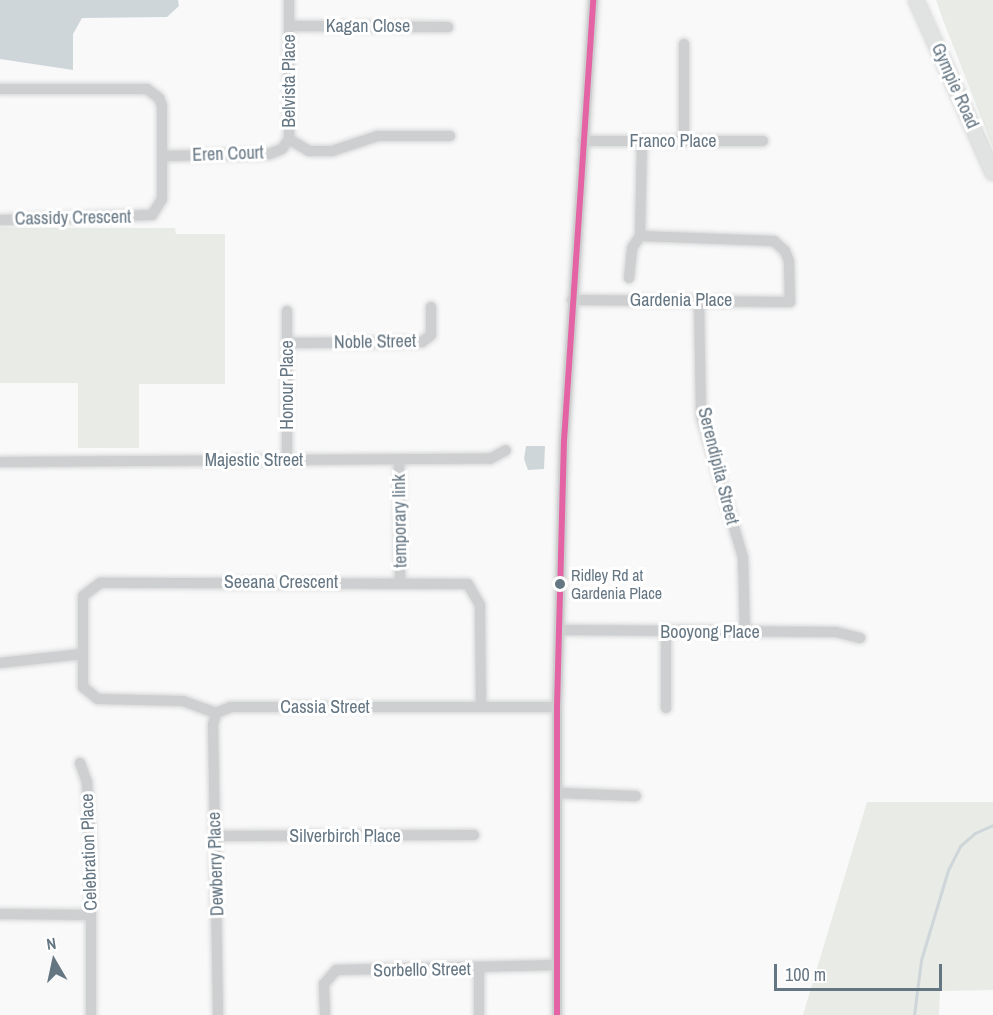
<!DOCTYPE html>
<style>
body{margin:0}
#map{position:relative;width:993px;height:1015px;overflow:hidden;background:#f9f9f9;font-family:"Archivo Narrow",sans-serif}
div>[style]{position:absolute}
.green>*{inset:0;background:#e8ebe6}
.water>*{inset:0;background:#ced6d9}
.stream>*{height:3px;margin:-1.5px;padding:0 1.5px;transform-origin:1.5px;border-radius:1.5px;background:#ced6d9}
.roads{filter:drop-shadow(0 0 2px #d5d6d7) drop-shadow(0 0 2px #d5d6d7)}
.minor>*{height:10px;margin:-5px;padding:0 5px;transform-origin:5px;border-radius:5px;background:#cecfd0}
.major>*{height:14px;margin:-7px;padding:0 7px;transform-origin:7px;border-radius:7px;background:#e1e2e2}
.bus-1>*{height:6px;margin:-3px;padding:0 3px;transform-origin:3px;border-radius:3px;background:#e463a4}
.dots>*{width:16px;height:16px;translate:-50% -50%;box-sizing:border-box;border:3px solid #fff;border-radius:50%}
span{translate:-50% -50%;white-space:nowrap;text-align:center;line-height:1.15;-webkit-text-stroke:6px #fff;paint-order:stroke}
.bus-label{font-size:16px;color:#657683}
.left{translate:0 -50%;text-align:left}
.street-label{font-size:18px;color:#657683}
.north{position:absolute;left:24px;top:931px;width:60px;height:60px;-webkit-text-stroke:4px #fff;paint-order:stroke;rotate:351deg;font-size:16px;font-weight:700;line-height:24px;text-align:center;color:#657683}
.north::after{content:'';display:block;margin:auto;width:21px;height:27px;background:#657683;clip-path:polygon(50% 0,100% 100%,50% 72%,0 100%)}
.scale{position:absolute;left:774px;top:964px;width:168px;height:27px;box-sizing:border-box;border:3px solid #657683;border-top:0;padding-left:8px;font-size:18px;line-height:21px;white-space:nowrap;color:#657683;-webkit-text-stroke:4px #fff;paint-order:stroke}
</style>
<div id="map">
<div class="green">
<div style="clip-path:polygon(936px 0,993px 0,993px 148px,943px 20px)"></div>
<div style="clip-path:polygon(0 228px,175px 228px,176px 234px,225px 234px,225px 384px,139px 384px,139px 448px,78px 448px,78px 383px,0 383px)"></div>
<div style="clip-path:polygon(867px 802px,993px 802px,993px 990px,940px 991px,939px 1015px,803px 1015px)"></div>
</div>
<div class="water">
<div style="clip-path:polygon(0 0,178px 0,179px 6px,167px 17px,82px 18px,73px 34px,73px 70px,0 59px)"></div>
<div style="clip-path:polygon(526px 446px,545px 446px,544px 469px,528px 470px,524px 459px)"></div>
</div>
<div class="stream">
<div style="left:914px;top:1015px;width:55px;rotate:-82.7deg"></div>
<div style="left:921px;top:960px;width:94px;rotate:-73.3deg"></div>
<div style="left:948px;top:870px;width:27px;rotate:-63deg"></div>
<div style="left:960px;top:846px;width:20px;rotate:-41deg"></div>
<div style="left:975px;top:833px;width:20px;rotate:-24deg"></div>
</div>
<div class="roads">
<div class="minor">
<div style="left:289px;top:0;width:139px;rotate:90deg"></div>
<div style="left:289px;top:139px;width:23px;rotate:31deg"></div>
<div style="left:309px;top:151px;width:23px"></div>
<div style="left:332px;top:151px;width:48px;rotate:-18.1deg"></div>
<div style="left:378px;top:136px;width:72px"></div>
<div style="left:289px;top:26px;width:159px;rotate:0.4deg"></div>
<div style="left:684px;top:44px;width:97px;rotate:90deg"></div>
<div style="left:0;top:89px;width:147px"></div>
<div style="left:147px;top:89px;width:15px;rotate:37deg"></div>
<div style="left:159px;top:98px;width:9px;rotate:69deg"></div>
<div style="left:162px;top:106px;width:93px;rotate:90deg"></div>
<div style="left:162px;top:199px;width:19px;rotate:122deg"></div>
<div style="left:152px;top:215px;width:152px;rotate:178.1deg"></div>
<div style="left:583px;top:141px;width:180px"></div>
<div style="left:162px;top:156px;width:107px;rotate:-1.1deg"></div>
<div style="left:269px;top:154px;width:14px;rotate:-21deg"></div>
<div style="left:282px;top:149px;width:12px;rotate:-55deg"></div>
<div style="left:629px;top:278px;width:30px;rotate:-84deg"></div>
<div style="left:632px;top:248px;width:14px;rotate:-56deg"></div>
<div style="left:572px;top:300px;width:218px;rotate:0.5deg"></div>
<div style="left:790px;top:302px;width:41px;rotate:-91.4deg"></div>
<div style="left:789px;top:261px;width:11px;rotate:-112deg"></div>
<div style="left:785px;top:251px;width:15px;rotate:-138deg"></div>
<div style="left:774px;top:241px;width:134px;rotate:-177.9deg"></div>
<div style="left:640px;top:236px;width:95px;rotate:-88.8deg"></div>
<div style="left:699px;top:300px;width:115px;rotate:89deg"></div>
<div style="left:701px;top:415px;width:149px;rotate:73.6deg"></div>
<div style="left:743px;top:558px;width:74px;rotate:88.5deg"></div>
<div style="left:287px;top:311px;width:149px;rotate:90deg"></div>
<div style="left:287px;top:343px;width:135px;rotate:-0.4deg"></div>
<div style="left:422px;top:342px;width:11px;rotate:-38deg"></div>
<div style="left:431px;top:335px;width:28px;rotate:-90deg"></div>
<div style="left:399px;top:460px;width:121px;rotate:89.5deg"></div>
<div style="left:0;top:462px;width:490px;rotate:-0.4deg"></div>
<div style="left:490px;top:459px;width:18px;rotate:-29deg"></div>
<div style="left:559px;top:630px;width:277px;rotate:0.4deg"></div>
<div style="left:836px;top:632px;width:25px;rotate:14deg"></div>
<div style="left:666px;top:631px;width:77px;rotate:90deg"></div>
<div style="left:0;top:663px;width:82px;rotate:-6.3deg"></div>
<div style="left:481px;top:706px;width:101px;rotate:-90.6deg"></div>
<div style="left:480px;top:605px;width:24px;rotate:-120deg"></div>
<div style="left:468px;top:584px;width:368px;rotate:-179.8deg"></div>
<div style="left:100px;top:583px;width:21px;rotate:143deg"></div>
<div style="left:83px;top:596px;width:91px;rotate:90deg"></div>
<div style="left:83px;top:687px;width:19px;rotate:39deg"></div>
<div style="left:98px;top:699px;width:85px;rotate:1.3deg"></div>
<div style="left:183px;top:701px;width:35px;rotate:20deg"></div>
<div style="left:216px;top:713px;width:16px;rotate:-22deg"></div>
<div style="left:231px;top:707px;width:326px"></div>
<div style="left:216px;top:713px;width:12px;rotate:104deg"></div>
<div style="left:213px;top:725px;width:290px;rotate:89deg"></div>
<div style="left:80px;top:763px;width:20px;rotate:70deg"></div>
<div style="left:87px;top:782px;width:70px;rotate:86.7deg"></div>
<div style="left:91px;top:852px;width:163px;rotate:90deg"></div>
<div style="left:557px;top:793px;width:79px;rotate:2.2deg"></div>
<div style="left:216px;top:836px;width:258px;rotate:-0.2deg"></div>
<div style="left:0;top:914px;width:91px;rotate:0.6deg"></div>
<div style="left:479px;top:969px;width:46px;rotate:90deg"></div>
<div style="left:325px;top:1015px;width:31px;rotate:-92deg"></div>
<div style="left:324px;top:984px;width:18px;rotate:-49deg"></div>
<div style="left:336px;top:970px;width:221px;rotate:-1.3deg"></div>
<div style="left:557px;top:1015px;width:308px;rotate:-90deg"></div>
<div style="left:557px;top:707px;width:266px;rotate:-88.5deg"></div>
<div style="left:564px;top:441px;width:442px;rotate:-86.2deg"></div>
</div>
<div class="major">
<div style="left:916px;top:0;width:189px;rotate:66deg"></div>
</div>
</div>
<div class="bus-1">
<div style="left:557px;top:1015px;width:308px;rotate:-90deg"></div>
<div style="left:557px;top:707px;width:266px;rotate:-88.5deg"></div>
<div style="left:564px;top:441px;width:442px;rotate:-86.2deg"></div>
</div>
<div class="dots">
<div style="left:560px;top:584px;background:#657683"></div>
</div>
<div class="bus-label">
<span class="left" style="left:571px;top:584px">Ridley Rd at<br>Gardenia Place</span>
</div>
<div class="street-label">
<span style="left:368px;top:26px">Kagan Close</span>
<span style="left:289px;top:81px;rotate:-90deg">Belvista Place</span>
<span style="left:955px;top:86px;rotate:66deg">Gympie Road</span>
<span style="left:673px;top:141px">Franco Place</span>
<span style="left:228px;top:154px;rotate:-2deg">Eren Court</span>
<span style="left:73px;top:218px;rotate:-1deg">Cassidy Crescent</span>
<span style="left:681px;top:300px">Gardenia Place</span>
<span style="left:375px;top:342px;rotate:-1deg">Noble Street</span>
<span style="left:287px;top:385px;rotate:-90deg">Honour Place</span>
<span style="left:254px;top:460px">Majestic Street</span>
<span style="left:718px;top:466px;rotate:76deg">Serendipita Street</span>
<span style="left:400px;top:521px;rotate:-91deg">temporary link</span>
<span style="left:281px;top:582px">Seeana Crescent</span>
<span style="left:710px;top:632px">Booyong Place</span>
<span style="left:325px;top:707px">Cassia Street</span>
<span style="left:345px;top:836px">Silverbirch Place</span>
<span style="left:89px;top:852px;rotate:-92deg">Celebration Place</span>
<span style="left:216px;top:864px;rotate:-92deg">Dewberry Place</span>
<span style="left:422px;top:970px;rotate:-1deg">Sorbello Street</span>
</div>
<div class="north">N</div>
<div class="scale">100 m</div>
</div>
